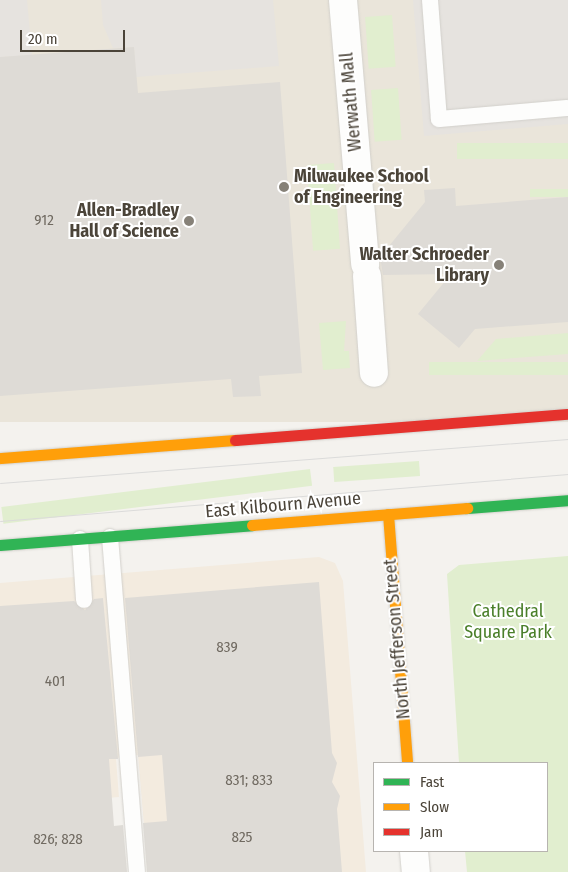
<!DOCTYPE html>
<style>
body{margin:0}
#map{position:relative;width:568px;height:872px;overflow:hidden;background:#f4f2ee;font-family:"Fira Sans Condensed",sans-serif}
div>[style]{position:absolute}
.commercial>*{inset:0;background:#f3ebdf}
.education>*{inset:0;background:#eae5da;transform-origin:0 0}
.green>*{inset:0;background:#e1eecf;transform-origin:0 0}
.parking>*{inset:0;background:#e6e3df}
.building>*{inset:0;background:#dedbd6}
.roads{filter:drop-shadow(0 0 1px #d2d0cb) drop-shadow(0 0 1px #d2d0cb)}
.lane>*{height:16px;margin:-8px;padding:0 8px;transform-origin:8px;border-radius:8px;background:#fdfdfc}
.street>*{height:28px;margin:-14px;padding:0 14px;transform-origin:14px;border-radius:14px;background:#fdfdfc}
.fast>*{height:11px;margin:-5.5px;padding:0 5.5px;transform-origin:5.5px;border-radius:5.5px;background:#30b455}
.slow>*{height:11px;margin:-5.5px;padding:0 5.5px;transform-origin:5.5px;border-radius:5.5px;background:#ff9f0a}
.jam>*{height:11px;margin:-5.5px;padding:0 5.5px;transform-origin:5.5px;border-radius:5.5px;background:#e5322d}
.tram>*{height:1px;margin:-0.5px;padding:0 0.5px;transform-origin:0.5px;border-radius:0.5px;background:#dbdbda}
.dots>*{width:14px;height:14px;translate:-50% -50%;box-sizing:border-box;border:2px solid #fff;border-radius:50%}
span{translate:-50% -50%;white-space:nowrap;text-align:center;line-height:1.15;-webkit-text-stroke:4px #fff;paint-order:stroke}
.number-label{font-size:15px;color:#706a61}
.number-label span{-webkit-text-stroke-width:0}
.street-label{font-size:18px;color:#4b4439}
.poi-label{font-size:18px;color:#4b4439;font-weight:700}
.left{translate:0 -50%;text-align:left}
.right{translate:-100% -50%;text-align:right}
.park-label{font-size:18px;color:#4a7f2a}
.legend{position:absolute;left:373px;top:762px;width:175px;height:90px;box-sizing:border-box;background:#fff;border:1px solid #b7b4b0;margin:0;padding:6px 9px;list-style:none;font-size:15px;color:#4b4439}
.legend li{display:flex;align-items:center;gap:10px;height:25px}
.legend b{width:25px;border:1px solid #b7b4b0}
.scale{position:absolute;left:20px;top:30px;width:105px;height:22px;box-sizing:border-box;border:2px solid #4b4439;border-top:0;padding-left:6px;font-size:15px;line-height:18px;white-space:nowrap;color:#4b4439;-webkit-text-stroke:4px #fff;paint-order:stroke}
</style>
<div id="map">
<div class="commercial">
<div style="clip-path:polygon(319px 557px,335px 563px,343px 581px,366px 872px,148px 872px,138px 755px,116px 758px,119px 797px,0 807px,0 583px)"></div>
</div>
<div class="education">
<div style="left:0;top:0;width:568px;height:422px"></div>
</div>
<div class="green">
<div style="left:392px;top:15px;width:52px;height:27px;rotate:86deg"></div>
<div style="left:398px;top:88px;width:52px;height:27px;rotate:86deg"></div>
<div style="left:568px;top:143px;width:16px;height:111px;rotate:90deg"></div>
<div style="left:334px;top:163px;width:86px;height:27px;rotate:86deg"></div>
<div style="left:568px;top:189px;width:8px;height:38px;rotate:90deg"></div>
<div style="clip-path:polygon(346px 321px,344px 351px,349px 351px,350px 368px,323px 370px,319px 323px)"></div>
<div style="clip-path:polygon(568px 333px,568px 354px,477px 361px,496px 339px)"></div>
<div style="left:568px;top:362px;width:13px;height:139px;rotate:90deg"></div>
<div style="left:419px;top:461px;width:15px;height:86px;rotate:86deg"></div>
<div style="left:310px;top:469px;width:17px;height:311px;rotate:83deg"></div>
<div style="clip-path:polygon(568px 556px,568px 872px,467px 872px,465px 851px,547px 851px,547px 763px,459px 763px,447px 574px,459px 565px)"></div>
</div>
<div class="parking">
<div style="clip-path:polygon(0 0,27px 0,32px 55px,0 57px)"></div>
<div style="clip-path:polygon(101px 0,273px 0,279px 66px,136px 77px,134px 47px,113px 48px,103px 25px)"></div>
<div style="clip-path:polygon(413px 0,568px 0,568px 124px,424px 136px)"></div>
</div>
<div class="building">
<div style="clip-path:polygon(134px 47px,138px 93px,280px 82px,302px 373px,259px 376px,261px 396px,233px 397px,231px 379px,0 396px,0 57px)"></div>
<div style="clip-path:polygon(455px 188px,456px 206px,568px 197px,568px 322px,475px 329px,459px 348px,418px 314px,451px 274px,383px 275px,380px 257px,425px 202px,424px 190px)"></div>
<div style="clip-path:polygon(319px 582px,332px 753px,337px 763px,332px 782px,340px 796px,337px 809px,342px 872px,147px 872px,143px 823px,167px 821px,162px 755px,138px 757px,125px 598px)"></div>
<div style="clip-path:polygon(103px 598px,118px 759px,109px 759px,114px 826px,123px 825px,127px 872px,0 872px,0 606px,74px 601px,85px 610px,94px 599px)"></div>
</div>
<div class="roads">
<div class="lane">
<div style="left:430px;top:0;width:119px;rotate:85.7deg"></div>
<div style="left:439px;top:119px;width:129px;rotate:-4.9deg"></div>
<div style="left:110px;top:537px;width:336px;rotate:85.4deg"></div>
<div style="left:80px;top:539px;width:61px;rotate:86.2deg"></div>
</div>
<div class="street">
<div style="left:343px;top:0;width:265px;rotate:85.2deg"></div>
<div style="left:367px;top:276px;width:97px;rotate:85.9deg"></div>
<div style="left:414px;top:851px;width:21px;rotate:85deg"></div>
</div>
<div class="fast">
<div style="left:467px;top:508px;width:101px;rotate:-4.5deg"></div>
<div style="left:0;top:545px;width:253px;rotate:-4.5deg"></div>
</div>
<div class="slow">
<div style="left:0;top:458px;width:236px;rotate:-4.4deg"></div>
<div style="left:388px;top:514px;width:250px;rotate:85.6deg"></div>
<div style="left:252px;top:525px;width:216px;rotate:-4.5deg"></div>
</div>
<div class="jam">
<div style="left:235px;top:440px;width:334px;rotate:-4.5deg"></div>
</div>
</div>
<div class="tram">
<div style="left:0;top:483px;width:570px;rotate:-4.43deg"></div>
<div style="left:0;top:521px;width:570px;rotate:-4.73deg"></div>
</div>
<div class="dots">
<div style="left:284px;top:187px;background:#868178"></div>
<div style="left:189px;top:221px;background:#868178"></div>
<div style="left:499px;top:265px;background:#868178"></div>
</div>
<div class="number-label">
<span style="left:44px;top:221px">912</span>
<span style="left:227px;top:648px">839</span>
<span style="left:55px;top:682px">401</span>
<span style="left:249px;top:781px">831; 833</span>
<span style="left:242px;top:838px">825</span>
<span style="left:58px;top:840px">826; 828</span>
</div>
<div class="street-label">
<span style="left:351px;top:102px;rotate:-95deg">Werwath Mall</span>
<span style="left:283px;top:505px;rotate:-5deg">East Kilbourn Avenue</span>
<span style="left:397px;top:639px;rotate:-95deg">North Jefferson Street</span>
</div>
<div class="poi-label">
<span class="left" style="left:294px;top:187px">Milwaukee School<br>of Engineering</span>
<span class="right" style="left:179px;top:221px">Allen-Bradley<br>Hall of Science</span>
<span class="right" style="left:489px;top:265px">Walter Schroeder<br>Library</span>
</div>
<div class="park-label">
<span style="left:508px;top:622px">Cathedral<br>Square Park</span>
</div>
<ul class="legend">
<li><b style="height:6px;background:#30b455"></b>Fast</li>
<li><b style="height:6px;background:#ff9f0a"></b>Slow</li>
<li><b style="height:6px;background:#e5322d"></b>Jam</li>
</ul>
<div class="scale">20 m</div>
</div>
